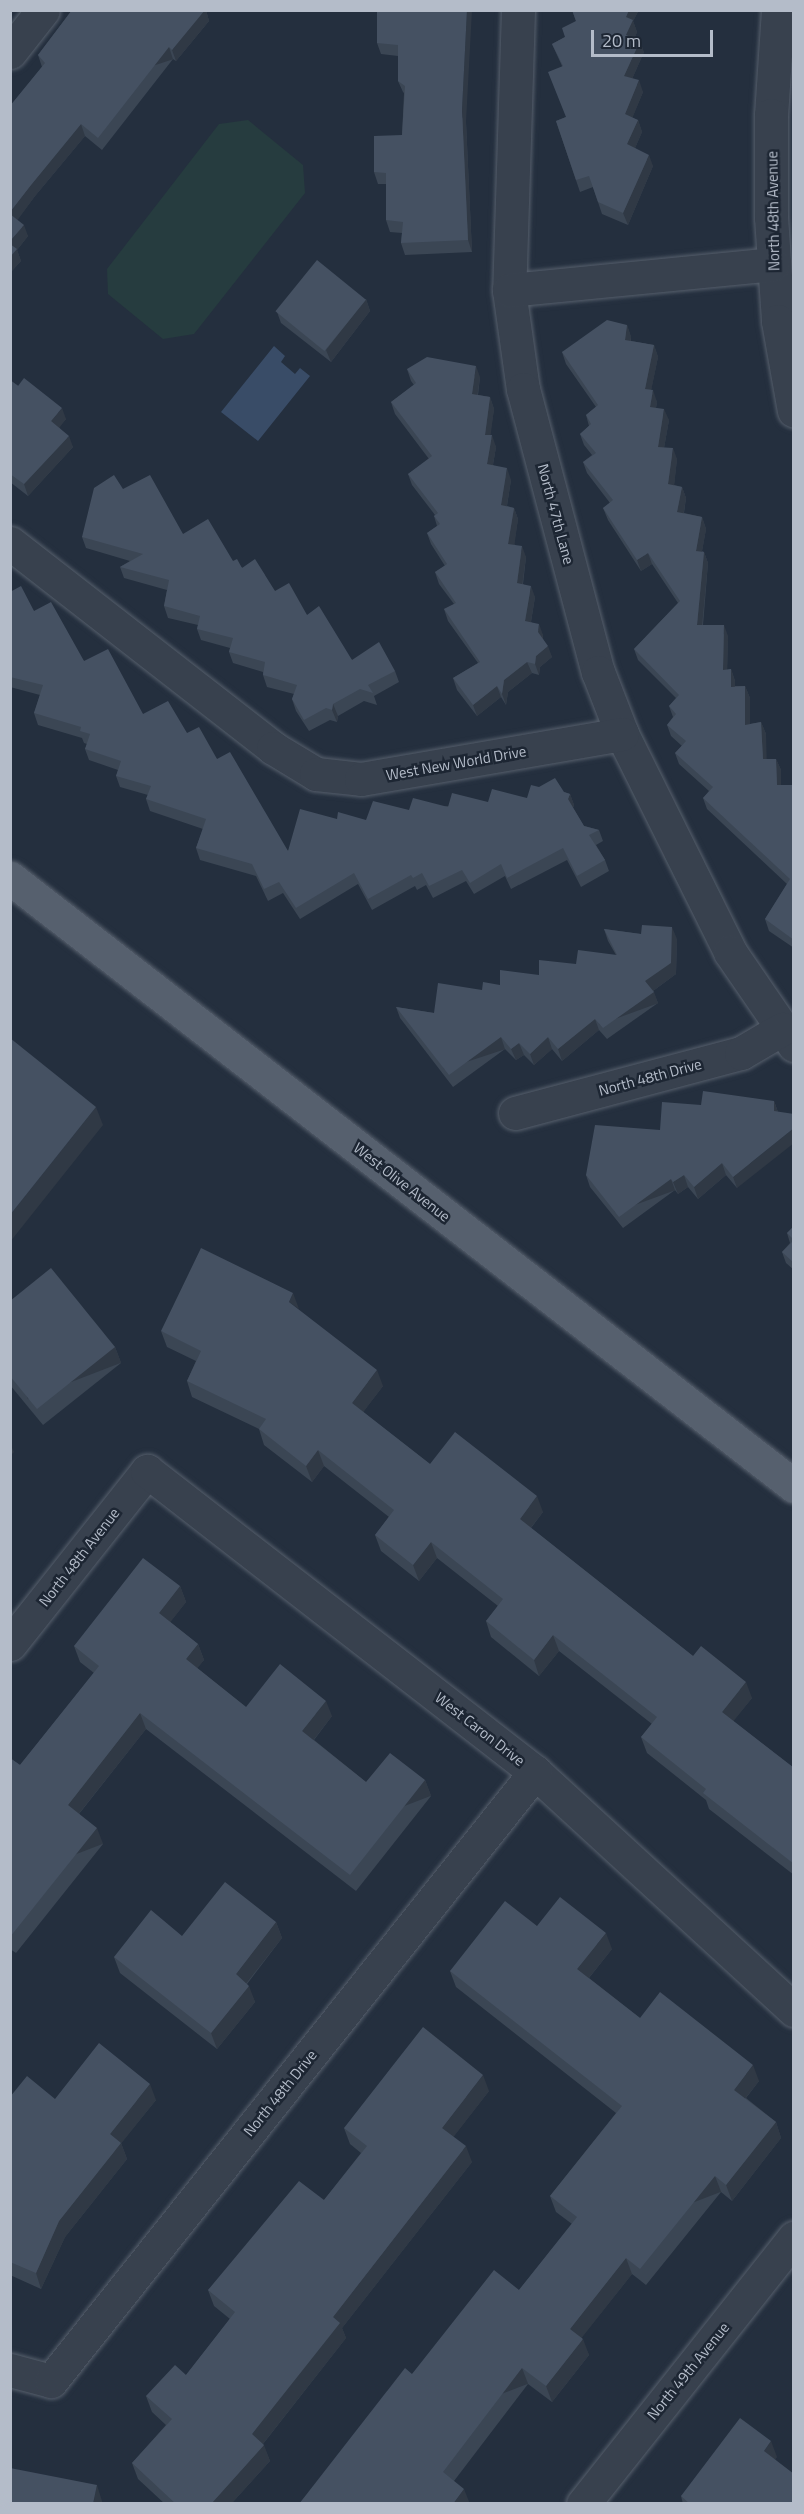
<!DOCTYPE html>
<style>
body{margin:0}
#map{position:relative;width:804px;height:2514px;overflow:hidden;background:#242f3e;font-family:"Titillium Web",sans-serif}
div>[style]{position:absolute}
.green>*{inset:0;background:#263c3f}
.water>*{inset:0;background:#394c67}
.roads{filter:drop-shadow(0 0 2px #565f6c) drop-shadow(0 0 2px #565f6c)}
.minor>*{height:33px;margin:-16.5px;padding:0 16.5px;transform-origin:16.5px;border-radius:16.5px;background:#38414e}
.major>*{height:33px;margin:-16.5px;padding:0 16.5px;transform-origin:16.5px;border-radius:16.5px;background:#56606e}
.wall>*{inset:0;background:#3b4654}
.shaded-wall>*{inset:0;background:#303945;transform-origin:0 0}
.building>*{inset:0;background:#455162;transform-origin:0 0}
span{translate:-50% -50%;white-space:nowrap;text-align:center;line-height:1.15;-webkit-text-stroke:5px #1d2633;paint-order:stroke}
.street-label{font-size:15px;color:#b4bcc9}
.frame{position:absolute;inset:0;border:12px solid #b4bcc9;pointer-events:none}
.scale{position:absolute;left:591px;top:30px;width:122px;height:27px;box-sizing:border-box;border:3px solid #b4bcc9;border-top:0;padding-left:8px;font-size:18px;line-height:21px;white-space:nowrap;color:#b4bcc9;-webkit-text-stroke:4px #1d2633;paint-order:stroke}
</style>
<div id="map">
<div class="green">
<div style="clip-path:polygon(248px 120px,303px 165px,305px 193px,194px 334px,163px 339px,108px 294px,107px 269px,219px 124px)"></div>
</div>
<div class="water">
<div style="clip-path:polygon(274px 346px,285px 356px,281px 362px,295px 374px,300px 368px,310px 376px,258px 441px,221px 412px)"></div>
</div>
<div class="roads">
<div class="minor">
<div style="left:518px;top:10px;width:280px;rotate:91.8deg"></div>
<div style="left:509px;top:290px;width:100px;rotate:82deg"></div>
<div style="left:523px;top:389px;width:293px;rotate:75.2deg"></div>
<div style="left:598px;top:672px;width:66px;rotate:68.8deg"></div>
<div style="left:622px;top:734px;width:243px;rotate:63.6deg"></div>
<div style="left:730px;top:952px;width:113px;rotate:55.5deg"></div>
<div style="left:778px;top:10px;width:105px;rotate:93.8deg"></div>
<div style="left:771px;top:115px;width:102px;rotate:90deg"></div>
<div style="left:771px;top:217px;width:104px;rotate:86.1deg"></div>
<div style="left:778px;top:321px;width:91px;rotate:79.9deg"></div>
<div style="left:10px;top:52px;width:53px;rotate:-51.8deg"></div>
<div style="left:509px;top:290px;width:265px;rotate:-5.6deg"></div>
<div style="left:10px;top:543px;width:333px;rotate:37.9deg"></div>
<div style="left:273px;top:748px;width:50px;rotate:31.2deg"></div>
<div style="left:316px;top:774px;width:45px;rotate:6.3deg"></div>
<div style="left:361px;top:779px;width:265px;rotate:-9.8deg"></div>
<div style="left:515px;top:1113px;width:234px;rotate:-14.9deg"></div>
<div style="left:741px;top:1053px;width:48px;rotate:-30.3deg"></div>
<div style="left:10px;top:1644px;width:221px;rotate:-51.6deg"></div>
<div style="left:147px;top:1471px;width:491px;rotate:37.8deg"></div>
<div style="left:535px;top:1772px;width:352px;rotate:42.6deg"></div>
<div style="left:10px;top:2370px;width:42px;rotate:15deg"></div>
<div style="left:51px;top:2381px;width:778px;rotate:-51.52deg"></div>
<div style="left:583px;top:2504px;width:340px;rotate:-51.6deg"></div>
</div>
<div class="major">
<div style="left:10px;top:878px;width:992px;rotate:37.79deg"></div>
</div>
</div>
<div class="wall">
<div style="clip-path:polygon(72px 10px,206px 10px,209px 21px,176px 61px,173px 59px,102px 150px,85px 136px,35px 196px,17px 220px,28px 236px,17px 250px,21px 261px,10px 273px,10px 106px,42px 67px,38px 55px)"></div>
<div style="clip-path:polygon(377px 10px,466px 122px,472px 252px,405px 255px,401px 243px,402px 233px,390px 232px,386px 220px,386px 184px,378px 184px,374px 172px,402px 135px,404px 93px,403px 92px,398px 81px,398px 56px,381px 54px,377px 43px)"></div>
<div style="clip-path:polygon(572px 10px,639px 10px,633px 21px,637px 32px,634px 39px,644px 52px,632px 79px,643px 92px,632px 118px,638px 120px,642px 132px,635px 148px,653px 166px,628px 225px,602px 214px,593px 187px,580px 192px,556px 121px,566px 117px,562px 66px,552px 44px,565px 37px,576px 21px)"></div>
<div style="clip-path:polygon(366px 299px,370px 311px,331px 362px,281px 323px,277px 312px)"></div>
<div style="clip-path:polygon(627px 325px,631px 337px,631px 341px,654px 345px,658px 357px,651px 390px,657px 402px,656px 408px,669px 420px,664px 448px,677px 459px,674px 485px,682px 487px,686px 498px,684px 513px,702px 517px,706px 529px,702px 551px,704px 552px,708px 563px,703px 625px,728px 636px,727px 670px,731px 669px,735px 681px,735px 686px,745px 686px,750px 698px,750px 724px,761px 722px,766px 734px,766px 759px,776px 759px,781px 770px,781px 785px,794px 785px,794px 948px,769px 931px,765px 919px,787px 884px,707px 809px,703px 798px,709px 791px,679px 764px,675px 753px,682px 746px,671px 736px,667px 725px,673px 717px,669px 706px,676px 698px,638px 660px,634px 649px,678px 603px,652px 564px,641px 571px,608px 520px,603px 508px,610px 503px,587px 473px,583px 462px,592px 455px,584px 445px,580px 434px,589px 426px,586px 415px,596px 407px,566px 364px,562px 352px)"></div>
<div style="clip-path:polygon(407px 369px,480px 377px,478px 395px,490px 397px,494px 409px,490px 435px,496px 447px,493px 465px,511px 480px,507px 506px,514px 508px,518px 519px,514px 544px,526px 557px,523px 584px,535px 597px,531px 622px,543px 635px,543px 639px,552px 657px,540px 667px,539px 675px,532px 673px,508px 692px,506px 705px,501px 697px,477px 716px,457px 690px,453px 678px,478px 663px,448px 621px,444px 609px,454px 604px,439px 584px,435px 572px,445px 566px,431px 544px,427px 533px,437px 526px,434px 516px,435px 515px,412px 485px,408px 474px,429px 459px,395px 414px,391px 402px,414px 385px,411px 381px)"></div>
<div style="clip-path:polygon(10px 380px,66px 419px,59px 427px,73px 447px,28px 496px,10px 482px)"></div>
<div style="clip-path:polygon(123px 489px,183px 534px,233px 561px,275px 591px,307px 615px,352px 660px,395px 671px,399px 682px,374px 696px,377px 705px,364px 701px,338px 716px,337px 722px,330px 720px,309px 731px,296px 711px,292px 699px,294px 694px,267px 687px,263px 675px,263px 672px,233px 663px,229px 652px,230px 648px,201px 640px,197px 629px,198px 625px,168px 618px,164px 606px,167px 590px,124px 578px,120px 567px,130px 561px,86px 548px,82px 537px)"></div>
<div style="clip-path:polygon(10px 592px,34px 611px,84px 661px,143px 714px,187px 733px,217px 759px,288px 851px,337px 819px,366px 820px,409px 810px,527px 798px,564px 792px,570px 794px,574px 805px,573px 808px,584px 826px,599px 830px,603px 841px,596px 845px,605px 860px,609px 871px,581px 887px,567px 860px,511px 889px,505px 876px,474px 894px,466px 881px,433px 898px,426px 885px,417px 890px,415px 886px,372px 910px,358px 884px,300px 919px,283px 893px,268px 901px,256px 876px,200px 860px,196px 848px,203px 829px,150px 811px,146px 799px,148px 795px,120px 787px,116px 776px,118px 770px,89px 760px,85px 749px,87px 744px,84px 743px,82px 738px,38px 725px,34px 713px,40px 695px,10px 687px)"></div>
<div style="clip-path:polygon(604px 929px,677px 939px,676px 974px,653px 991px,658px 1003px,607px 1039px,599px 1030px,562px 1061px,552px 1049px,534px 1065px,524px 1055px,516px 1060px,505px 1049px,453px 1087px,400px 1018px,396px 1007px,434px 1013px,482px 990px,500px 985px,539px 975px,576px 964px,616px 955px,608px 941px)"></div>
<div style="clip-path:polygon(774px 1101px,778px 1112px,737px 1188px,726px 1175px,698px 1199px,688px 1187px,678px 1194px,675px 1190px,623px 1228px,590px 1187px,586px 1175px,701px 1105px)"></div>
<div style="clip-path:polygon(794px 1226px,794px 1270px,786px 1263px,782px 1252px,790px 1243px,787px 1233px)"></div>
<div style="clip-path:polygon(10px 1301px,115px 1347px,121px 1363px,43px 1425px,10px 1385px)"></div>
<div style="clip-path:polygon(161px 1331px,383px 1386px,363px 1412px,430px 1464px,543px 1512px,531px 1528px,693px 1656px,752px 1698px,733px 1721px,794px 1768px,794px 1875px,709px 1809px,706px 1800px,647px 1753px,641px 1737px,652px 1724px,559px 1651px,539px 1676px,491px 1637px,486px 1621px,498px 1606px,437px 1558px,419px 1581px,381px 1551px,375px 1535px,389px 1517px,324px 1466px,312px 1482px,264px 1445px,259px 1429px,192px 1397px,187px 1381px,196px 1361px,167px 1347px)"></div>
<div style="clip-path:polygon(180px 1586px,186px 1602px,170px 1622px,198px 1644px,204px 1660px,197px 1668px,246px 1707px,332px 1716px,314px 1740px,366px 1782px,425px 1780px,431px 1796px,356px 1891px,146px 1729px,79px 1814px,103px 1844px,16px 1953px,10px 1949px,10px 1758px,20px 1765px,94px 1673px,80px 1662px,74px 1646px)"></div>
<div style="clip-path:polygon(276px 1922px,282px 1938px,247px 1984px,255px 2002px,217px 2049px,120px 1973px,114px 1957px,182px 1936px)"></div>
<div style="clip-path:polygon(537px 1926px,612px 1949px,589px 1978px,640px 2018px,759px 2081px,746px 2098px,776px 2122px,781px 2138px,732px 2201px,721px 2192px,646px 2285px,632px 2274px,581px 2338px,589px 2355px,552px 2402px,528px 2384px,454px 2481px,299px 2504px,412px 2374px,519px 2290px,572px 2224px,556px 2212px,550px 2196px,616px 2113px,456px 1987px,450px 1971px)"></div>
<div style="clip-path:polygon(489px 2091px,453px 2137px,472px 2162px,342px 2328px,346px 2338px,263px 2444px,270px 2461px,231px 2504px,165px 2504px,138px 2479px,132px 2463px,166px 2425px,152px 2412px,146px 2396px,186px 2375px,230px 2319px,214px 2306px,208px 2290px,324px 2200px,361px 2153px,350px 2144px,344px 2128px)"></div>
<div style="clip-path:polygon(10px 2097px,55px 2099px,156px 2100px,121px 2143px,127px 2159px,65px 2237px,41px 2289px,10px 2275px)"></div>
<div style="clip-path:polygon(777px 2457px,775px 2459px,794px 2504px,683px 2504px,681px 2496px)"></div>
</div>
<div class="shaded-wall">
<div style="clip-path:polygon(200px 10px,206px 10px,209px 21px,176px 61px,172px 50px)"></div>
<div style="clip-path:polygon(467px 10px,472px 10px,466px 122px,472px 252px,468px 240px,462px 110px)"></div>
<div style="clip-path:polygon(629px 10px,639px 10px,633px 21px,637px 32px,631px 47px,626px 35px,626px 17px)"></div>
<div style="clip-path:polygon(640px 41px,644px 52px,628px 88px,624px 76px)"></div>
<div style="left:169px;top:47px;width:13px;height:115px;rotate:72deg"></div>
<div style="clip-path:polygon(639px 80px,643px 92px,629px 126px,625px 114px)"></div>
<div style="clip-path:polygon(638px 120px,642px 132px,632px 155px,627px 144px)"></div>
<div style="clip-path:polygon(81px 124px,85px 136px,35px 196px,14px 225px,10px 216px,10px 212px,31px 185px)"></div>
<div style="clip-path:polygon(649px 155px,653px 166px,628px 225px,623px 213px)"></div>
<div style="clip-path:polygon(24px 225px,28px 236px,17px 250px,21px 261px,10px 273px,10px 241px)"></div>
<div style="clip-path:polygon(366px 299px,370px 311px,331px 362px,326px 350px)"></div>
<div style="clip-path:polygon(627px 325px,631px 337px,629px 352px,625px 340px)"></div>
<div style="clip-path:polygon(654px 345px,658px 357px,649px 401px,645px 389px)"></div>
<div style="clip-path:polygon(476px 366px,480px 377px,476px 405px,472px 394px)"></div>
<div style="clip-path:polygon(653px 390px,657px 402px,654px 419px,650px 407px)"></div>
<div style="clip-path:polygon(490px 397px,494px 409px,489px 447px,485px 435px)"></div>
<div style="clip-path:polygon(62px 408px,66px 419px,56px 432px,51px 421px)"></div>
<div style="clip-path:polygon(664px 409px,669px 420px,662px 459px,658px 447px)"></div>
<div style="clip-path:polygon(492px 435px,496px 447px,491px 475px,487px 464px)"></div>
<div style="clip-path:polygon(69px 436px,73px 447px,28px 496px,24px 484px)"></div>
<div style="clip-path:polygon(673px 448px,677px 459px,673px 496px,668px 484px)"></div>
<div style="clip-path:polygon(507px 468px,511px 480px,505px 517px,501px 505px)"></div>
<div style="clip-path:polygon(682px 487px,686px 498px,682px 523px,677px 512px)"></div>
<div style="clip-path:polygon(514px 508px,518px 519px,513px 555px,508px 544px)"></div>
<div style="clip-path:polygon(702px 517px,706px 529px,700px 563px,696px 551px)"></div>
<div style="clip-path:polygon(522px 546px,526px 557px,521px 594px,517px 583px)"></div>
<div style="clip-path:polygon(704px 552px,708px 563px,701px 637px,697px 625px)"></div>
<div style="clip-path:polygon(648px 553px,652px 564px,641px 571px,637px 560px)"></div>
<div style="clip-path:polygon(531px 586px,535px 597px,529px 633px,525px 621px)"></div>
<div style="clip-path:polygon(539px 624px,543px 635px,542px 644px,538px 632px)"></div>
<div style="clip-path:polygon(724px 625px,728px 636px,727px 681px,723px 670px)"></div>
<div style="clip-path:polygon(548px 646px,552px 657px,540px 667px,539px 675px,535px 664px,536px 656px)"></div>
<div style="clip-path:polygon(527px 662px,532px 673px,508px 692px,506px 705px,502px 694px,504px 680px)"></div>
<div style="clip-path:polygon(731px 669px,735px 681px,735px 698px,731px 687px)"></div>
<div style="clip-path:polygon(497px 686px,501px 697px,477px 716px,473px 705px)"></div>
<div style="clip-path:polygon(745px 686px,750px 698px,750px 736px,745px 725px)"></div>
<div style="clip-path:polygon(333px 704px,338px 716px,337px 722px,332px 710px)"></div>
<div style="clip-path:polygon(761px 722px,766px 734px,767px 771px,763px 759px)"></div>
<div style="clip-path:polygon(776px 759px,781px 770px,781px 796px,777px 785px)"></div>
<div style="clip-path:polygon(570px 794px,574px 805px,572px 811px,568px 799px)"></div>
<div style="clip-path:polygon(672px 927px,677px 939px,676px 974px,650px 993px,645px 981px)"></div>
<div style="left:654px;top:992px;width:12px;height:62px;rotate:70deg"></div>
<div style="clip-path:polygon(595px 1019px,599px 1030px,562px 1061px,558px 1049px)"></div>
<div style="left:501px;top:1037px;width:13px;height:64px;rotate:72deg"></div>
<div style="clip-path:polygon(548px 1037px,552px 1049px,534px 1065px,530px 1054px)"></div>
<div style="clip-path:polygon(519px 1043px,524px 1055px,516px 1060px,511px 1049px)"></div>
<div style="clip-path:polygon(774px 1101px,778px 1112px,774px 1111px)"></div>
<div style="clip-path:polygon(96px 1107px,103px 1125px,10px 1242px,10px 1215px)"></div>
<div style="clip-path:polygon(794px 1128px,794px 1143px,737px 1188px,733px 1177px)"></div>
<div style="clip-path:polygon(722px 1163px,726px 1175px,698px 1199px,694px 1187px)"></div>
<div style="clip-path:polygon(684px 1175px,688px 1187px,678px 1194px,673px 1182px)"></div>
<div style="left:671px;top:1179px;width:12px;height:64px;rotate:70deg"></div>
<div style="clip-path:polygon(293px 1293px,299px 1309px,289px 1302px)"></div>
<div style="left:115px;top:1347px;width:17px;height:100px;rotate:69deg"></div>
<div style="clip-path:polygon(377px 1370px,383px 1386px,358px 1419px,352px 1403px)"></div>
<div style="clip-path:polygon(10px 1444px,14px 1452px,10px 1456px)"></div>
<div style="clip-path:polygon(318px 1450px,324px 1466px,312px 1482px,306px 1466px)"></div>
<div style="clip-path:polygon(537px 1496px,543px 1512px,525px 1535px,520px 1519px)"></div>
<div style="clip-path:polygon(431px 1542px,437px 1558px,419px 1581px,413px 1565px)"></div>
<div style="clip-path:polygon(180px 1586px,186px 1602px,165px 1629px,159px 1613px)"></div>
<div style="clip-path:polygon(553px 1635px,559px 1651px,539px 1676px,534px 1660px)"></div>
<div style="clip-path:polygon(198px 1644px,204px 1660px,192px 1675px,186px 1659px)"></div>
<div style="clip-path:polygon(746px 1682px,752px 1698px,728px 1728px,722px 1712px)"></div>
<div style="clip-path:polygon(326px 1701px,332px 1716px,308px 1747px,302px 1731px)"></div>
<div style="clip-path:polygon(140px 1713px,146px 1729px,73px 1821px,68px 1805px)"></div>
<div style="left:425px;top:1780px;width:17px;height:121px;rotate:69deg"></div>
<div style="left:97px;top:1828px;width:17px;height:139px;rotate:69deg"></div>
<div style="clip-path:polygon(276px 1922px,282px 1938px,241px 1990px,236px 1974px)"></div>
<div style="clip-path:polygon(606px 1933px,612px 1949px,583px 1985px,577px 1969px)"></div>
<div style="clip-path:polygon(249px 1986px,255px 2002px,217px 2049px,211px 2033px)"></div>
<div style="clip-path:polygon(753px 2065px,759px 2081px,740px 2105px,734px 2090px)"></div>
<div style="clip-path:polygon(483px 2075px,489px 2091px,448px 2144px,442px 2128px)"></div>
<div style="clip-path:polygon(150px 2084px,156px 2100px,116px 2150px,110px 2134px)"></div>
<div style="clip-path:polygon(776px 2122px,781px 2138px,732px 2201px,726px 2185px)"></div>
<div style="clip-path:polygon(121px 2143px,127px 2159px,65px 2237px,41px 2289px,36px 2273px,59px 2221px)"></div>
<div style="clip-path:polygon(466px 2146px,472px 2162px,342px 2328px,346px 2338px,258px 2450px,252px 2434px,333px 2317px)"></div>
<div style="left:715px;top:2176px;width:17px;height:119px;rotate:69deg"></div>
<div style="clip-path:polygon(626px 2258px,632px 2274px,576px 2345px,570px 2329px)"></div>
<div style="clip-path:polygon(583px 2339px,589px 2355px,552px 2402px,546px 2386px)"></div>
<div style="left:522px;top:2368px;width:17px;height:131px;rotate:69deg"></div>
<div style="clip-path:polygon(771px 2441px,777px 2457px,770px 2466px,764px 2451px)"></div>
<div style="clip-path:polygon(264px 2445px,270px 2461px,231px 2504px,211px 2504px)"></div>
<div style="clip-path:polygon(97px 2485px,102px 2501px,102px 2504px,93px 2504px)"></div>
<div style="clip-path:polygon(464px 2489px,470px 2504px,453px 2504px)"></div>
</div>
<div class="building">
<div style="clip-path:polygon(72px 10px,205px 10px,172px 50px,169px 47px,98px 138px,81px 124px,31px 185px,10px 212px,10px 106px,45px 63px,38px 55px)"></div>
<div style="clip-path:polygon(377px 10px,467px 10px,462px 110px,468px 240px,401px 243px,403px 222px,386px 220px,386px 173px,374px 172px,374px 136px,402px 135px,405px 86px,398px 81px,398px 45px,377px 43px)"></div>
<div style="clip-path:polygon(572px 10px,629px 10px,626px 17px,633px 20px,626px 35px,640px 41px,624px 76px,639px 80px,625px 114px,638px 120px,627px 144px,649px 155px,623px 213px,598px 202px,589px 176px,576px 180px,556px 121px,566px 117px,548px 72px,563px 66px,552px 44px,565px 37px,562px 28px,576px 21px)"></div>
<div style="clip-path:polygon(10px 214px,24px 225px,10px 241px)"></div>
<div style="clip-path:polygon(10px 244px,17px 249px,10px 257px)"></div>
<div style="left:317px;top:260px;width:63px;height:66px;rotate:39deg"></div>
<div style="clip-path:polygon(607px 320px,627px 325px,625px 340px,654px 345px,645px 389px,653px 390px,650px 407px,664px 409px,658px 447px,673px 448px,668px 484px,682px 487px,677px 512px,702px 517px,696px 551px,704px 552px,697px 625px,724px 625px,723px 670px,731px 669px,731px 687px,745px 686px,745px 725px,761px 722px,763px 759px,776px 759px,777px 785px,794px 785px,794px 940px,765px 919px,790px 879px,703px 798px,713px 787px,675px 753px,686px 741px,667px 725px,676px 714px,669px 706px,679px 695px,634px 649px,680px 601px,648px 553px,637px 560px,603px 508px,613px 500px,583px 462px,596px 453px,580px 434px,591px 424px,586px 415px,598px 405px,562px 352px)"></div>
<div style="clip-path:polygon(427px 357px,476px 366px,472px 394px,490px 397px,485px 435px,492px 435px,487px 464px,507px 468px,501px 505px,514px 508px,508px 544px,522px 546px,517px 583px,531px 586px,525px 621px,539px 624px,538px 632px,548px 646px,536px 656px,535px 664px,527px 662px,504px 680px,502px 694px,497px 686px,473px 705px,453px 678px,480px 662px,444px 609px,456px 603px,435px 572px,447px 564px,427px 533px,440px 524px,434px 516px,438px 513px,408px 474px,432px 456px,391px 402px,416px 383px,407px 369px)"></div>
<div style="clip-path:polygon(24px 378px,62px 408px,51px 421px,69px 436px,24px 484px,10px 474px,10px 380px,18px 386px)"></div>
<div style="clip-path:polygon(114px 475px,123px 489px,150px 475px,183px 534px,208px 519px,233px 561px,237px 559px,242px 568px,255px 559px,275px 591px,289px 583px,307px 615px,319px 606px,352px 660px,379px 642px,395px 671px,368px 685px,373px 693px,360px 689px,333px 704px,332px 710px,326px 708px,304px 720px,292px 699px,297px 685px,263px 675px,265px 662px,229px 652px,233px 638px,197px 629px,200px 616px,164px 606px,169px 580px,120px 567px,143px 554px,82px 537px,94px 488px)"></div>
<div style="clip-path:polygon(21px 586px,34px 611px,51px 602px,84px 661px,108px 649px,143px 714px,168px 701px,187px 733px,199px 727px,217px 759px,230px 752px,288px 851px,300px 809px,337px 819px,338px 812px,366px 820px,373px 801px,409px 810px,413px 798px,448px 807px,452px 793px,488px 802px,492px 789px,527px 798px,531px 785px,539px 787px,555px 778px,564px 792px,570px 794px,568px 799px,584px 826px,599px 830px,589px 835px,605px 860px,577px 876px,563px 848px,507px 878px,501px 864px,470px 883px,462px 870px,429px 886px,422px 873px,413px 878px,411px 875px,368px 899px,354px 873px,296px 908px,279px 882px,264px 889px,252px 864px,196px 848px,206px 819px,146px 799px,151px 786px,116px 776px,121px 761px,85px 749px,90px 734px,80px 731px,81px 727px,34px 713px,43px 685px,10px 677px,10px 592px)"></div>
<div style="clip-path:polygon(642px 925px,672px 927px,671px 963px,645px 981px,654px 992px,603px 1028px,595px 1019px,558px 1049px,548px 1037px,530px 1054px,519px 1043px,511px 1049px,501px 1037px,449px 1075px,396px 1007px,434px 1013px,438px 983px,482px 990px,483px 982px,500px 985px,500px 970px,539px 975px,539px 960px,576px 964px,578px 950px,617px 955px,604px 929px,641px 934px)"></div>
<div style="clip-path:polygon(10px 1038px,96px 1107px,10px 1215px)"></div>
<div style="clip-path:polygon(703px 1091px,774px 1101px,774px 1111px,794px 1114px,794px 1128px,733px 1177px,722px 1163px,694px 1187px,684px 1175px,673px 1182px,671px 1179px,619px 1217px,586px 1175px,595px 1125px,660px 1130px,662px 1102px,701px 1105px)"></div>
<div style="clip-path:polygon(794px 1226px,794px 1240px,787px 1233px)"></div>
<div style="clip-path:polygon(794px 1240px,794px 1263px,782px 1252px)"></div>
<div style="clip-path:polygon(201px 1248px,293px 1293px,289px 1302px,377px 1370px,352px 1403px,430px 1464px,455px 1432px,537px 1496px,520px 1519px,693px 1656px,701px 1646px,746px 1682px,722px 1712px,794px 1768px,794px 1864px,703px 1793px,706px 1789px,641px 1737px,657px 1717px,553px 1635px,534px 1660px,486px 1621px,503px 1599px,431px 1542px,413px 1565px,375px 1535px,394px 1510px,318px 1450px,306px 1466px,259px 1429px,266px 1419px,187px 1381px,201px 1351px,161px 1331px)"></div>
<div style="clip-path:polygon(51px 1268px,115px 1347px,37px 1409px,10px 1376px,10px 1301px)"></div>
<div style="clip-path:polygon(143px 1558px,180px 1586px,159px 1613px,198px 1644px,186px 1659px,246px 1707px,280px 1664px,326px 1701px,302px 1731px,366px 1782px,390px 1753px,425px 1780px,350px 1875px,140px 1713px,68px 1805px,97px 1828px,10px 1937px,10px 1758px,20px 1765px,99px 1666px,74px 1646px)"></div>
<div style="clip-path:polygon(225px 1882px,276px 1922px,236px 1974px,249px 1986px,211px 2033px,114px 1957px,151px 1910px,182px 1936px)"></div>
<div style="clip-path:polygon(560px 1897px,606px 1933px,577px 1969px,640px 2018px,660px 1992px,753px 2065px,734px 2090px,776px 2122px,726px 2185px,715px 2176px,640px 2269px,626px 2258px,570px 2329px,583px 2339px,546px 2386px,522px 2368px,443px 2472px,464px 2489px,453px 2504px,299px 2504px,405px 2368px,412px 2374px,494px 2270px,519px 2290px,577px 2217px,550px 2196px,622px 2106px,450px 1971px,505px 1901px,537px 1926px)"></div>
<div style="clip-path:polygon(423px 2027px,483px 2075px,442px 2128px,466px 2146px,333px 2317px,340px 2323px,252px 2434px,264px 2445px,211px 2504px,176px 2504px,132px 2463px,172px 2419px,146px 2396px,175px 2365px,186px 2375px,235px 2312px,208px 2290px,299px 2181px,324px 2200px,367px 2146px,344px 2128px)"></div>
<div style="clip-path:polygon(99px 2043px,150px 2084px,110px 2134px,121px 2143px,59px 2221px,36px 2273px,10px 2262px,10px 2097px,27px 2076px,55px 2099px)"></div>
<div style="clip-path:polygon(740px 2418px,771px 2441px,764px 2451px,794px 2474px,794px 2504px,690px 2504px,681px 2496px)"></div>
<div style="clip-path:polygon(10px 2468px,97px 2485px,93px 2504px,10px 2504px)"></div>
</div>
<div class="street-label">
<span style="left:773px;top:211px;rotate:-91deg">North 48th Avenue</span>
<span style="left:556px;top:514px;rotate:75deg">North 47th Lane</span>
<span style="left:456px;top:763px;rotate:-10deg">West New World Drive</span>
<span style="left:650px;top:1077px;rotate:-15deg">North 48th Drive</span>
<span style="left:402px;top:1182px;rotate:38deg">West Olive Avenue</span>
<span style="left:79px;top:1557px;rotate:-52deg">North 48th Avenue</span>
<span style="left:480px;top:1729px;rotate:38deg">West Caron Drive</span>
<span style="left:280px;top:2093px;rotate:-51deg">North 48th Drive</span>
<span style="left:688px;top:2371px;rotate:-51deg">North 49th Avenue</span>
</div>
<div class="frame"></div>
<div class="scale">20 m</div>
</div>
